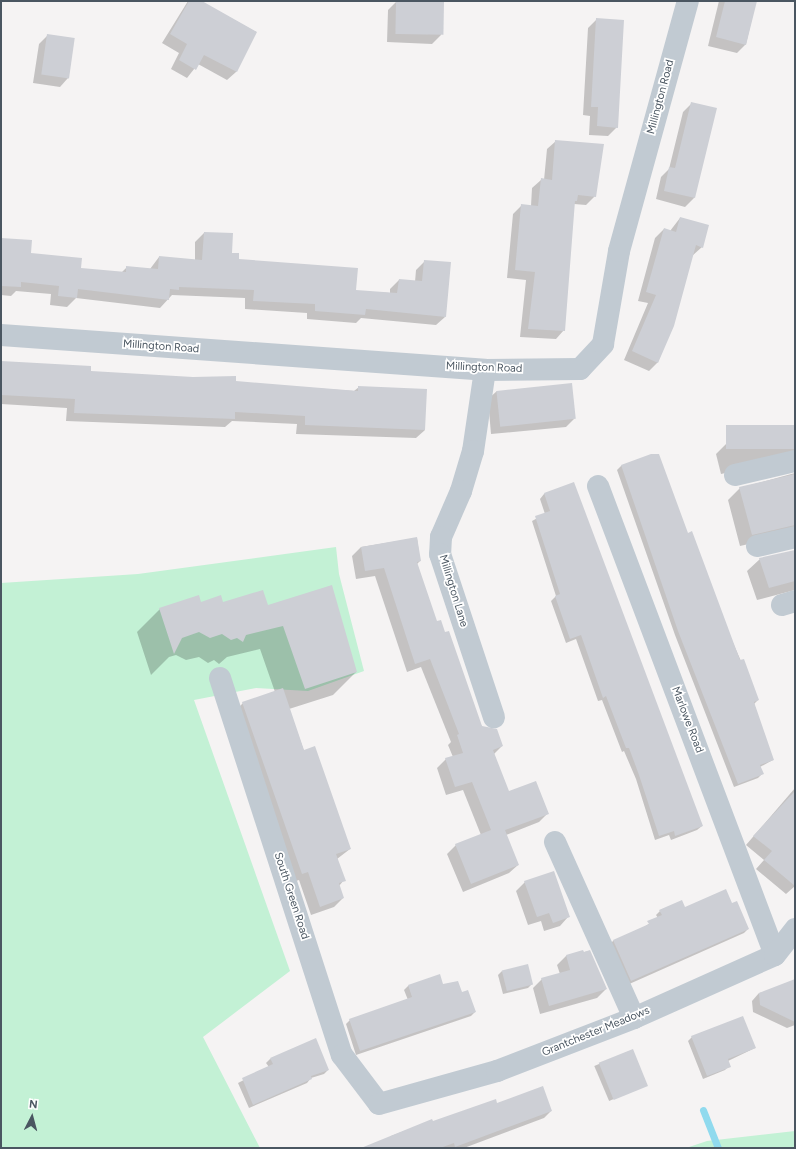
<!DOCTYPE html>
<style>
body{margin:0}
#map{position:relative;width:796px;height:1149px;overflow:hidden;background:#f5f3f3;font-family:Figtree,sans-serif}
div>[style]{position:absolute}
.green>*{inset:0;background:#c3f1d5}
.shadow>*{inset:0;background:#0003;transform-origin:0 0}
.stream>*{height:7px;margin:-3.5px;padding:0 3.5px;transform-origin:3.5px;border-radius:3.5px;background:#90daee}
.building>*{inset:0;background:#cdcfd5;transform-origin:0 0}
.minor>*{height:22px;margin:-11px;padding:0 11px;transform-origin:11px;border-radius:11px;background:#c1cad2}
span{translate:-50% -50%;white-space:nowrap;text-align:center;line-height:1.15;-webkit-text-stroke:3.5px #fff;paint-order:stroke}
.street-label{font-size:11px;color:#4a5661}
.frame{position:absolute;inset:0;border:2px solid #4a5661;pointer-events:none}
.north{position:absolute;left:12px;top:1097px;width:40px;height:40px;-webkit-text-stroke:3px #fff;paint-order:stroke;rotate:6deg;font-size:11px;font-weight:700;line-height:16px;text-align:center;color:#4a5661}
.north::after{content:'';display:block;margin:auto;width:14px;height:18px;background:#4a5661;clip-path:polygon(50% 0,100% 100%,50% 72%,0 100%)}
</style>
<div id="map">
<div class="green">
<div style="clip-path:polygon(336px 547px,339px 574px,364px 671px,308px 691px,256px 688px,194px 700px,290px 971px,203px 1037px,260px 1148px,1px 1148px,1px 583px,138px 574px)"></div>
<div style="clip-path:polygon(795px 1131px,795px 1148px,686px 1148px,707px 1141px)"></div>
</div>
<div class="shadow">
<div style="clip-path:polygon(188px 1px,200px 1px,256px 32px,236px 72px,227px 80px,198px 64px,187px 78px,171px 69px,179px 53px,162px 43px)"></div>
<div style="clip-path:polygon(397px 1px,443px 3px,441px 35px,432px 44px,387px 42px,388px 10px)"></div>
<div style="clip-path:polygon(719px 1px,756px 1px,746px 44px,737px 53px,708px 46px)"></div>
<div style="clip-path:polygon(597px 19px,617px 127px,608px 136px,589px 135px,590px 116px,583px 115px,588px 28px)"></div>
<div style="clip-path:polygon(48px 35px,68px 78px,60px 87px,33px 83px,39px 44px)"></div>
<div style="clip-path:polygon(692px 103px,715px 109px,694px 198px,685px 207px,656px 199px,661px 177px,669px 169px,683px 112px)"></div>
<div style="clip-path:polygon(556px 141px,595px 196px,586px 205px,574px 204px,564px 330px,556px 339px,520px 337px,526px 280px,507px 278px,513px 214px,522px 205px,531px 206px,532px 188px,541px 180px,544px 180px,547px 149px)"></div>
<div style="clip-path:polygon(680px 218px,702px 247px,692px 256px,658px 362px,649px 371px,624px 360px,648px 303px,638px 301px,655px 238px,664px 229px,670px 231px)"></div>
<div style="clip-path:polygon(204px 233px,238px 260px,355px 291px,390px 293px,390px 289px,399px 280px,415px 282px,416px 270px,425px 261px,445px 317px,436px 325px,361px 318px,356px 323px,307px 319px,307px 313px,245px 309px,245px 298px,172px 295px,160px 308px,76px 298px,67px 307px,50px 305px,51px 294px,16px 291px,11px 296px,1px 295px,1px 239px,30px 254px,80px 269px,121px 273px,127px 267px,150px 269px,159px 257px,195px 260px,195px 242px)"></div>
<div style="clip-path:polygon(1px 362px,90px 372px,354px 391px,359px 387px,425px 430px,416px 438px,296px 434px,297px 424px,232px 421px,225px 427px,66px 421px,67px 408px,1px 404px)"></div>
<div style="clip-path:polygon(497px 391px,574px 419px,566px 427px,491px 434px,488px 399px)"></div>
<div style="clip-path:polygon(795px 426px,795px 470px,780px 461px,721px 474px,716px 454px,728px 442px)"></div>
<div style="clip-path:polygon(651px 455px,758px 700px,754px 704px,773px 760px,760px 767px,762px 774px,758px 778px,734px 787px,675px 635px,617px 470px,621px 466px)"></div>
<div style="clip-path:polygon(795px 473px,795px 546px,780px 537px,740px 546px,728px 500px,740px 488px)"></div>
<div style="clip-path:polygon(573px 484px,702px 826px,697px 830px,671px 840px,669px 835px,655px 840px,636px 779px,624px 751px,622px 752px,602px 700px,598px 701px,576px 639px,566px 643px,551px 601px,556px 596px,532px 521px,545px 514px,540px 499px,544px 494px)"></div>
<div style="clip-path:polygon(417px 538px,420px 561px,416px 565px,436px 623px,482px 727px,502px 746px,494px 754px,508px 793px,548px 813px,539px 822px,506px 835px,518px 865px,509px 873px,463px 892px,447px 854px,456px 845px,481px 835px,463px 790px,446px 795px,437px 768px,446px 759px,453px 757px,448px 745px,451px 742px,421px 667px,407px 672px,375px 576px,356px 579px,352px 556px,361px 547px)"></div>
<div style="clip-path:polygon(795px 549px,795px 590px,757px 600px,747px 571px,760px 559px,795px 551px)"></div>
<div style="clip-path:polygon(201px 603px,267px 606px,356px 672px,333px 695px,289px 709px,304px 751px,350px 849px,337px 859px,344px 880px,339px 886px,343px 898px,334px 907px,311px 915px,299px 880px,293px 882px,234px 712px,243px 703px,275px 692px,260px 649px,227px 657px,219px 664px,214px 660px,208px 663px,199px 657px,186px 660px,176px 655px,169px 657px,151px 675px,137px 632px,160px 609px)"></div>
<div style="clip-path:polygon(795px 788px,795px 886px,786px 894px,756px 869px,764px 860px,746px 845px)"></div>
<div style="clip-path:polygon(525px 882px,568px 917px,560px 926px,544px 931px,541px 921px,528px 925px,516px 891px)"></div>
<div style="clip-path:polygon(732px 904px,748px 929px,744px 933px,627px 985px,609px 945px,613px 941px,644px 927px,658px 918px,656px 915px,660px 911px)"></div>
<div style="clip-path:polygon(589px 951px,606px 989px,597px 998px,540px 1014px,533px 988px,542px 979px,560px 974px,557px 965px,566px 956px)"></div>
<div style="clip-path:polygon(502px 971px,532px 984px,528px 988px,503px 994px,498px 975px)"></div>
<div style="clip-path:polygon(408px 986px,442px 986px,462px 993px,475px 1012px,471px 1016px,356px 1055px,346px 1024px,350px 1020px,408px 1000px,404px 990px)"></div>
<div style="clip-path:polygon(795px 986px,795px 1025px,787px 1028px,753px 1012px,752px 1001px,759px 993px)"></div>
<div style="clip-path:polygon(692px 1037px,755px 1048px,728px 1061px,729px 1066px,725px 1070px,703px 1079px,688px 1041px)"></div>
<div style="left:632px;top:1050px;width:38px;height:41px;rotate:67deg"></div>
<div style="clip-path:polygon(270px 1059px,328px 1070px,324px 1074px,311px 1078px,307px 1083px,249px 1108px,238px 1083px,269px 1067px,266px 1063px)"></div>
<div style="clip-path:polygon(497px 1104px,551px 1111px,544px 1118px,464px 1148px,386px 1148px,384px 1143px,391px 1136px,431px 1121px,432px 1123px)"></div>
</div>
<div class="stream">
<div style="left:703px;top:1110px;width:41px;rotate:68.5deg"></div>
</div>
<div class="building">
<div style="clip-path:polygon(189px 1px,202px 1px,257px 32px,237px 72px,204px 55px,196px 70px,179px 60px,187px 44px,170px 34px)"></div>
<div style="left:396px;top:1px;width:48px;height:33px;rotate:1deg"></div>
<div style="clip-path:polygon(725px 1px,757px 1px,746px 45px,716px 37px)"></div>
<div style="clip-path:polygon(596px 18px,624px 20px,618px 128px,597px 126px,598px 107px,591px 107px)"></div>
<div style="left:47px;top:34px;width:28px;height:41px;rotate:8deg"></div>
<div style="clip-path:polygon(691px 102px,717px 108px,695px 198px,664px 191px,669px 167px,675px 168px)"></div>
<div style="clip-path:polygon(555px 140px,604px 144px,596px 197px,578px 195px,577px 201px,575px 201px,565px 331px,528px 329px,535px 272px,515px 270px,521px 204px,538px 206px,541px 178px,552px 180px)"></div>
<div style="clip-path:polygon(680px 217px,709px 225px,703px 248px,696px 245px,674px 326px,658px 363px,632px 351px,656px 295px,646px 292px,664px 228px,676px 232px)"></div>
<div style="clip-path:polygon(204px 232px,233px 233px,232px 253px,239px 253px,239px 259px,358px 268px,356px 290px,397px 293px,399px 279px,422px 281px,424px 260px,451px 262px,446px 317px,366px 309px,365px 315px,315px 311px,315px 304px,253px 301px,254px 290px,179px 287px,179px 290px,170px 289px,169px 300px,78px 289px,77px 298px,58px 296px,59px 286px,21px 282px,21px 287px,1px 286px,1px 238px,32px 240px,31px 253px,82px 258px,81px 268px,126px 272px,126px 266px,158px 269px,159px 256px,202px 260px)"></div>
<div style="clip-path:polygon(1px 361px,91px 366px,91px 371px,193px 377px,236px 376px,236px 381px,358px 391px,358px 386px,427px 389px,425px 430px,305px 425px,305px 416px,235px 412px,235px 419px,74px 413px,75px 399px,1px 395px)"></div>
<div style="left:572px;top:383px;width:36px;height:76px;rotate:84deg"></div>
<div style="left:795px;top:425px;width:24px;height:69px;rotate:90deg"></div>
<div style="clip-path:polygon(651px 454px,659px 454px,688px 533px,692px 531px,740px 660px,744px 659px,759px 700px,754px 702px,774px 760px,760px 765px,764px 774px,738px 784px,678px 631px,621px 465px)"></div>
<div style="clip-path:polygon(795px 474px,795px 525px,752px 535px,739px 487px)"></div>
<div style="clip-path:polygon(574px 482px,703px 826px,675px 836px,674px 831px,659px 836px,639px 775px,629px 748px,626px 748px,606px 696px,603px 698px,581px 635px,570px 639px,555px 596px,560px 594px,535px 516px,550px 511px,544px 493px)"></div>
<div style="clip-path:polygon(417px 537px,421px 561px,417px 562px,437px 621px,441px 620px,445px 632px,449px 631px,482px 726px,497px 729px,503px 746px,493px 750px,509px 791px,536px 781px,549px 814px,505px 830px,519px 865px,471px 884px,455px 844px,491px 830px,472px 782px,455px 787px,445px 758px,463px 753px,457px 735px,459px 734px,430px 659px,415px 664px,384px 568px,365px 571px,361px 547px)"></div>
<div style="clip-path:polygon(795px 550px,795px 581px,769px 588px,759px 558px)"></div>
<div style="clip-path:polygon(332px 585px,357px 672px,305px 689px,283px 626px,246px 635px,243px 642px,237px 638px,231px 640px,222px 634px,210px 638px,199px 632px,182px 638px,174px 654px,159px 608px,199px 595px,201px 602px,221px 595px,223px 602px,263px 590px,268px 605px)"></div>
<div style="clip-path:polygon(283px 688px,304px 750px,315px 746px,351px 849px,336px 854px,346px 881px,339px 883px,344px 898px,320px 907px,308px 872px,302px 874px,242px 702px)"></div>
<div style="clip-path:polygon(795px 791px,795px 886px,764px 860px,772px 851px,753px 836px)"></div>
<div style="clip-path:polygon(554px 871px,570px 917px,553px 923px,549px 913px,537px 917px,524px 881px)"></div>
<div style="clip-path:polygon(726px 889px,732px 903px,737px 901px,749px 929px,631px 981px,613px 940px,649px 924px,647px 921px,662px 915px,659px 910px,682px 900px,685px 907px)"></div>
<div style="clip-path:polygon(583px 950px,584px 952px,590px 950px,607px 989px,549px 1006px,541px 978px,570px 970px,566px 955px)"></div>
<div style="left:528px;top:964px;width:21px;height:27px;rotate:76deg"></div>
<div style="clip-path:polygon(440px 974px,443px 984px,458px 981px,462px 992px,468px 990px,476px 1012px,360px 1051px,349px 1019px,412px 997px,408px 985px)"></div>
<div style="clip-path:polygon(795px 979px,795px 1022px,760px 1005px,759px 993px)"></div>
<div style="clip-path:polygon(743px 1016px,756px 1048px,728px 1059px,731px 1067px,707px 1076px,691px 1036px)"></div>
<div style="clip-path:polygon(316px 1038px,329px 1070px,311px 1076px,312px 1079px,253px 1105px,242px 1078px,273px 1064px,270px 1058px)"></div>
<div style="left:633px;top:1049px;width:40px;height:37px;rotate:68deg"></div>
<div style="clip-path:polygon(543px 1086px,552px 1111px,455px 1147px,454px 1143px,440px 1148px,361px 1148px,432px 1119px,433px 1121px,496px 1099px,497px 1103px)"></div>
</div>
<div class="minor">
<div style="left:1px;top:335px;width:485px;rotate:4.1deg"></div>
<div style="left:485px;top:370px;width:95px;rotate:-0.6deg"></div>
<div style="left:580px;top:369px;width:34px;rotate:-47deg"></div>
<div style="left:603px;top:344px;width:94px;rotate:-80.2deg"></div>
<div style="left:619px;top:251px;width:259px;rotate:-74.6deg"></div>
<div style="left:485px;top:370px;width:82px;rotate:98.4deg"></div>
<div style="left:473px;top:451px;width:42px;rotate:106.7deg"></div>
<div style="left:461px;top:491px;width:50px;rotate:113.5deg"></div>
<div style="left:441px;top:537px;width:17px;rotate:93deg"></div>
<div style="left:440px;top:554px;width:172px;rotate:71.7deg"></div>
<div style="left:735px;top:475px;width:62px;rotate:-13.1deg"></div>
<div style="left:598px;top:486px;width:501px;rotate:69.32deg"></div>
<div style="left:757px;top:546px;width:39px;rotate:-13deg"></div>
<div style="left:782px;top:605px;width:14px;rotate:-17deg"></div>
<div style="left:220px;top:678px;width:396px;rotate:72.1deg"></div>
<div style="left:342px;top:1055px;width:61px;rotate:52.9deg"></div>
<div style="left:379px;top:1104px;width:123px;rotate:-15.6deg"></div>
<div style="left:497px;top:1071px;width:147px;rotate:-21.1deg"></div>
<div style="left:634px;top:1018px;width:154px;rotate:-24.1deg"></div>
<div style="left:775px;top:955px;width:33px;rotate:-52deg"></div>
<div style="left:555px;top:842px;width:193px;rotate:65.8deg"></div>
</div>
<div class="street-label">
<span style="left:661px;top:97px;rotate:-75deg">Millington Road</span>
<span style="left:161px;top:347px;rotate:4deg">Millington Road</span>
<span style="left:484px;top:368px;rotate:2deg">Millington Road</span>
<span style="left:453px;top:591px;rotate:73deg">Millington Lane</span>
<span style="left:687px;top:720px;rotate:69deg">Marlowe Road</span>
<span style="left:291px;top:896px;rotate:72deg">South Green Road</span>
<span style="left:596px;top:1032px;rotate:-22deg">Grantchester Meadows</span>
</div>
<div class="frame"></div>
<div class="north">N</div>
</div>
